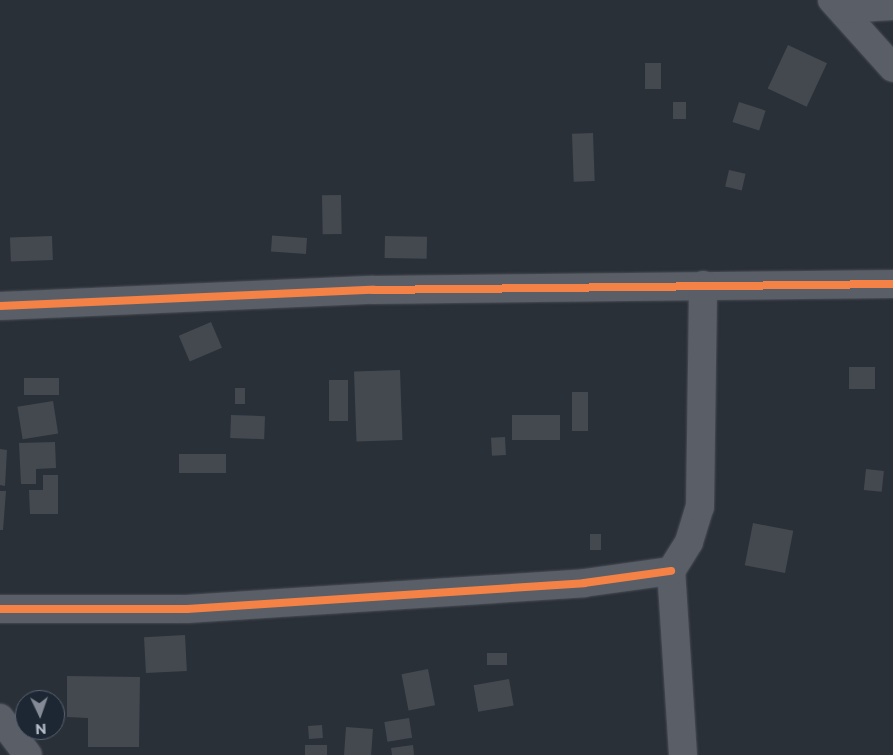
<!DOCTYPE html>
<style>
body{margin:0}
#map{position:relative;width:893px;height:755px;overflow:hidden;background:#2a3038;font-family:Montserrat,sans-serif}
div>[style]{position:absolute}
.building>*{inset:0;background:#444950;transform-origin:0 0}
.roads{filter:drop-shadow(0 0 1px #484c53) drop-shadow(0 0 1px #484c53)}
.street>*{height:28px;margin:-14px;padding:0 14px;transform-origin:14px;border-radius:14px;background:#5a5e66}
.cycleway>*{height:8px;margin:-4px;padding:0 4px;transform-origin:4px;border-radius:4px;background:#f48246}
span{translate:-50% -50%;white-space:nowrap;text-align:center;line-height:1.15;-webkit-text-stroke:4px #1d2633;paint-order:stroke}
.north{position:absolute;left:15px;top:690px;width:50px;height:50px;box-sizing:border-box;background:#1d2633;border:1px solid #59626f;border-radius:50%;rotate:177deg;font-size:14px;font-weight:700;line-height:20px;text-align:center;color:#b4bcc9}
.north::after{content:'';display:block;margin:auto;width:18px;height:22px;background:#848b96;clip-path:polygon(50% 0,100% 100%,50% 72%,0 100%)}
</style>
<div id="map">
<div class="building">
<div style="left:788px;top:45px;width:43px;height:48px;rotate:25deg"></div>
<div style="left:645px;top:63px;width:16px;height:26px"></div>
<div style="left:673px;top:102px;width:13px;height:17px"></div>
<div style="left:739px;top:102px;width:28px;height:21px;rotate:18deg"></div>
<div style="left:593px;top:133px;width:48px;height:21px;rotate:88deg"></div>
<div style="left:729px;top:170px;width:17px;height:17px;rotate:13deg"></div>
<div style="left:341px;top:195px;width:39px;height:19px;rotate:89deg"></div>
<div style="left:52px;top:236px;width:24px;height:42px;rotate:88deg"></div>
<div style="left:385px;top:236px;width:42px;height:22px;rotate:1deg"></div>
<div style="left:307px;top:238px;width:16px;height:35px;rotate:94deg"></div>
<div style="left:211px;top:322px;width:28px;height:35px;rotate:67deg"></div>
<div style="left:849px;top:367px;width:26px;height:22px"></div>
<div style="left:400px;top:370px;width:70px;height:46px;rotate:88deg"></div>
<div style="left:24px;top:378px;width:35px;height:17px"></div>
<div style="left:329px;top:380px;width:19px;height:41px"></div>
<div style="left:235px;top:388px;width:10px;height:16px"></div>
<div style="left:572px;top:392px;width:16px;height:39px"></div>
<div style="left:53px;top:401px;width:33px;height:36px;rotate:81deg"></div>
<div style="left:231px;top:415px;width:34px;height:23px;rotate:2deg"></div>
<div style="left:512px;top:415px;width:48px;height:25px"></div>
<div style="left:505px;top:437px;width:18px;height:14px;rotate:87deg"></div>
<div style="clip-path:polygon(55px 442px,56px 468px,36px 469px,36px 484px,21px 484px,19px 443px)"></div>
<div style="clip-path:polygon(0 449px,7px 450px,5px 486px,0 485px)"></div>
<div style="left:226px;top:454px;width:19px;height:47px;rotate:90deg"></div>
<div style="left:866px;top:469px;width:18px;height:21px;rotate:6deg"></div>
<div style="clip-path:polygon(43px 475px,58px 475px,58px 514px,30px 514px,29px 490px,43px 490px)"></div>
<div style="clip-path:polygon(0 491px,6px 491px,3px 530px,0 530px)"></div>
<div style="left:753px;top:523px;width:41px;height:43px;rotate:11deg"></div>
<div style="left:590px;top:534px;width:11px;height:16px"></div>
<div style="left:185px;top:635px;width:36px;height:41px;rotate:87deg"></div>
<div style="left:487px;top:653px;width:20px;height:12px"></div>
<div style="left:428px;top:669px;width:37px;height:27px;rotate:79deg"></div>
<div style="clip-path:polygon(67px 676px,140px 677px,139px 747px,88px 747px,88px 718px,67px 717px)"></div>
<div style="left:509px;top:679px;width:27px;height:36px;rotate:80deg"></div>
<div style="left:409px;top:718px;width:20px;height:25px;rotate:81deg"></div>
<div style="left:322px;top:725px;width:13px;height:14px;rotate:86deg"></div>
<div style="left:346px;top:727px;width:27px;height:28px;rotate:4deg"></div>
<div style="left:305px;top:745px;width:22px;height:10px"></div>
<div style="clip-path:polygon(413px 745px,414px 755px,392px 755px,391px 748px)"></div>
</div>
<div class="roads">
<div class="street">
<div style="left:832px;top:0;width:91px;rotate:48.1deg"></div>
<div style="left:843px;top:9px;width:50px;rotate:-3.4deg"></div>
<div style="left:0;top:306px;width:373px;rotate:-2.5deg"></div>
<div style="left:373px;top:290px;width:520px;rotate:-0.66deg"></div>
<div style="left:0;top:609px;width:187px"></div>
<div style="left:187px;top:609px;width:398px;rotate:-3.7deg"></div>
<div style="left:584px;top:583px;width:88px;rotate:-7.9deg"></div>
<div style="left:0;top:718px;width:46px;rotate:52.9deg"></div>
<div style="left:683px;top:755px;width:184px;rotate:-93.7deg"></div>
<div style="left:671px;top:571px;width:34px;rotate:-58deg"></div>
<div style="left:689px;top:542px;width:37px;rotate:-73deg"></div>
<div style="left:700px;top:507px;width:222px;rotate:-89.2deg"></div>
</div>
</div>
<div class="cycleway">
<div style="left:0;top:306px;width:373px;rotate:-2.5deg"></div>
<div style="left:373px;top:290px;width:520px;rotate:-0.66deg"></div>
<div style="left:0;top:609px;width:187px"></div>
<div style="left:187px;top:609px;width:398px;rotate:-3.7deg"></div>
<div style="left:584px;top:583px;width:88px;rotate:-7.9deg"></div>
</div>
<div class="north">N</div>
</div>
